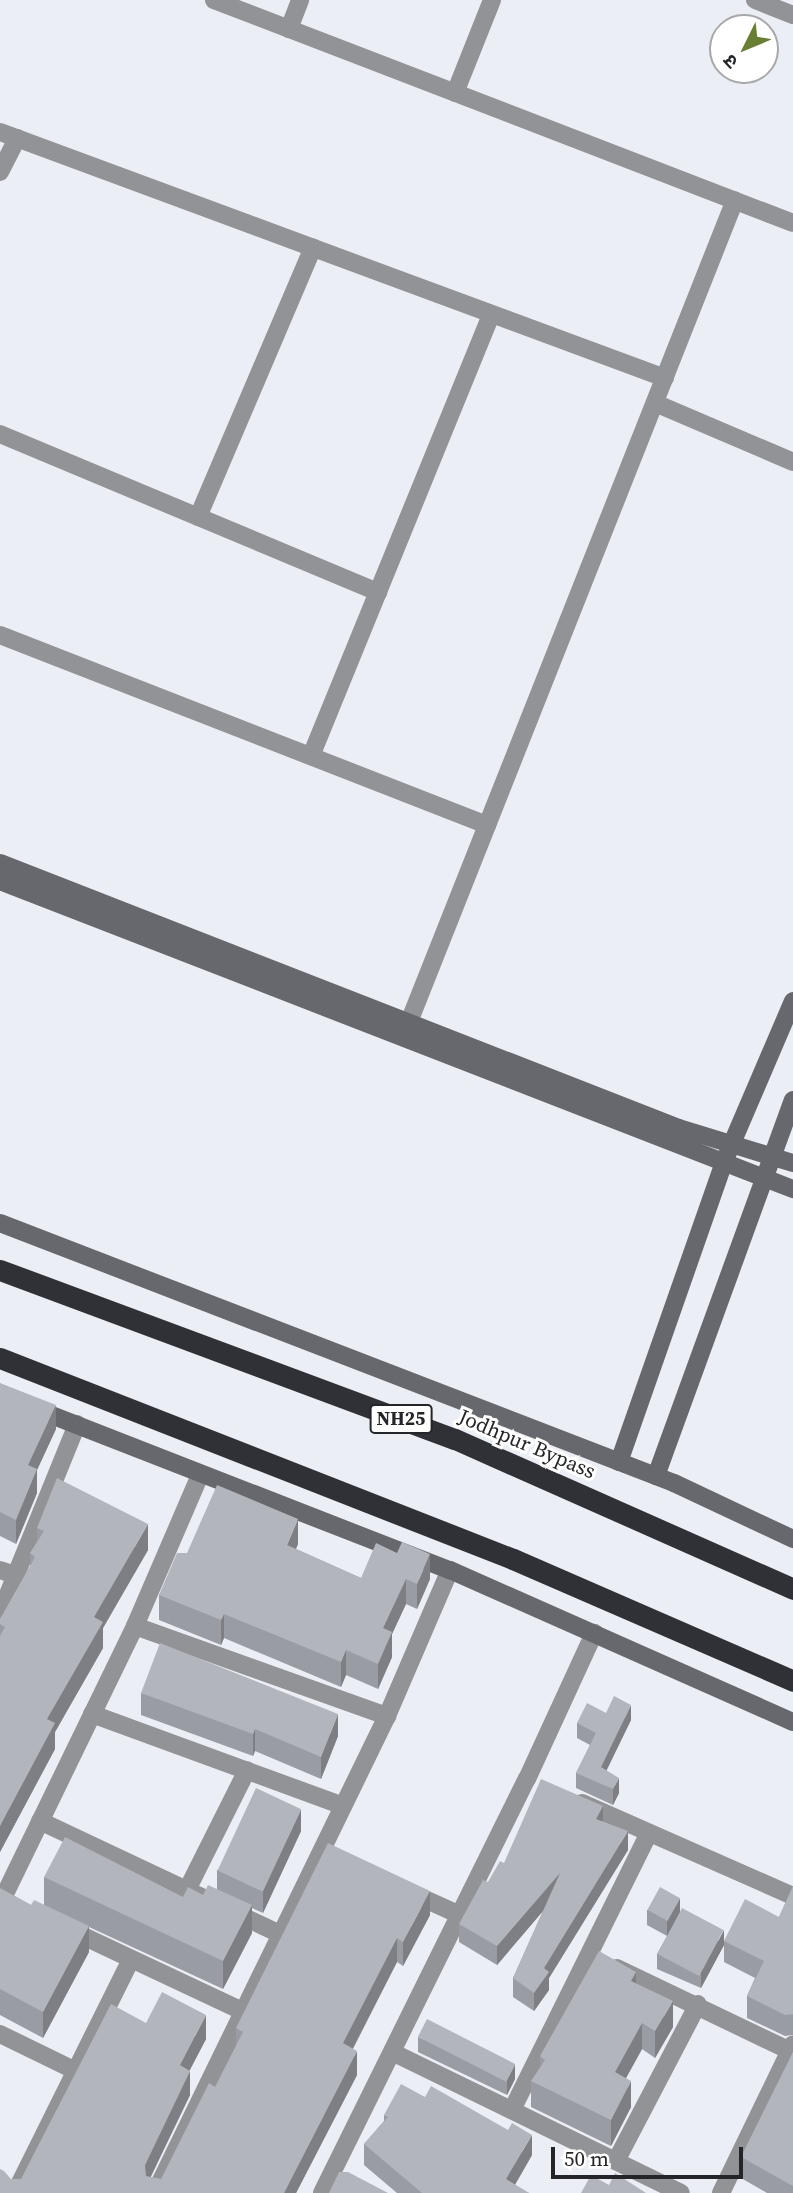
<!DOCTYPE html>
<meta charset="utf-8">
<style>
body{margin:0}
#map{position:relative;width:793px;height:2193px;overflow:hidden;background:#eceef6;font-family:"Source Serif 4","Noto Sans Devanagari",serif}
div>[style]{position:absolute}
.street>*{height:18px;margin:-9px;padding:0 9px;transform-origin:9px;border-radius:9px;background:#929397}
.secondary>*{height:18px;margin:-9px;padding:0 9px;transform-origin:9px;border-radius:9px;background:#67686d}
.highway>*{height:21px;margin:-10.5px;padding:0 10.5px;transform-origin:10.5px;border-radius:10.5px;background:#2f3137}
.wall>*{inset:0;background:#9a9ca3}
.shaded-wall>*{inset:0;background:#7d7f84}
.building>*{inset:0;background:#b3b5bd;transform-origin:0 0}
span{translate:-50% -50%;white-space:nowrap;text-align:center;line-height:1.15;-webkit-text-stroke:6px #fff;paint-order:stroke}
.shield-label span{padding:2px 5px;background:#fff;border:2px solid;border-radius:5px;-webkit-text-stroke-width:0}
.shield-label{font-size:19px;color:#242528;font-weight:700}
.street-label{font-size:21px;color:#242528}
.north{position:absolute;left:709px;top:14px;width:70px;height:70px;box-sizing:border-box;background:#fff;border:2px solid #a7a8a9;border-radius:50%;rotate:227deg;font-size:19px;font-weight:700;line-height:28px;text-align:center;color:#242528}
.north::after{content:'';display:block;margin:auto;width:24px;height:32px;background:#687f31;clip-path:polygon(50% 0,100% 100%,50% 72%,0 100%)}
.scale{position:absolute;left:551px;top:2147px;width:192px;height:32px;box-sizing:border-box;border:4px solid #242528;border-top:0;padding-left:9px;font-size:21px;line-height:24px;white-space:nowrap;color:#242528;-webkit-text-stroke:5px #fff;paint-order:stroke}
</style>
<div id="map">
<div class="street">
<div style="left:214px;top:0;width:620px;rotate:21.06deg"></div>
<div style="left:755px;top:0;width:41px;rotate:21.5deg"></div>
<div style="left:289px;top:29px;width:31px;rotate:-69deg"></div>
<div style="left:455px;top:93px;width:100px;rotate:-68.3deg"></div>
<div style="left:0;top:132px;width:709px;rotate:20.3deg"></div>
<div style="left:0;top:172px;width:38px;rotate:-63deg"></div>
<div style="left:655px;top:403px;width:150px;rotate:23.1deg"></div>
<div style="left:0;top:434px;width:410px;rotate:22.7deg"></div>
<div style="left:198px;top:517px;width:293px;rotate:-66.9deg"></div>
<div style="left:0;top:635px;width:523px;rotate:21.31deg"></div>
<div style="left:311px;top:756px;width:477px;rotate:-67.8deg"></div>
<div style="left:409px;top:1022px;width:884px;rotate:-68.37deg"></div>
<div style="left:0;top:1570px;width:19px;rotate:18deg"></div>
<div style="left:0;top:1614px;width:205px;rotate:-67.9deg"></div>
<div style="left:135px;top:1626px;width:268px;rotate:19.7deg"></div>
<div style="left:92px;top:1714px;width:267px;rotate:20.1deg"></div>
<div style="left:582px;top:1803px;width:231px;rotate:23.8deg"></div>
<div style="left:40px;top:1821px;width:265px;rotate:25.2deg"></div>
<div style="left:187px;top:1890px;width:134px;rotate:-63.4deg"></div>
<div style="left:409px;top:1892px;width:56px;rotate:24.3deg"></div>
<div style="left:3px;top:1898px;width:302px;rotate:-64.1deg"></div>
<div style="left:135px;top:1626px;width:164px;rotate:-66.7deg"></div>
<div style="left:68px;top:1929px;width:192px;rotate:25.2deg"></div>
<div style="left:617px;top:1968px;width:192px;rotate:25.6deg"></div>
<div style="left:0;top:2034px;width:85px;rotate:26deg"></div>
<div style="left:394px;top:2053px;width:319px;rotate:26deg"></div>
<div style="left:512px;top:2110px;width:309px;rotate:-63.7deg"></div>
<div style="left:616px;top:2161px;width:177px;rotate:-62.4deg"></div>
<div style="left:15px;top:2193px;width:261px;rotate:-63.6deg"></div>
<div style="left:155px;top:2193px;width:530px;rotate:-64.06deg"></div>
<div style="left:387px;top:1716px;width:159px;rotate:-66.7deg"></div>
<div style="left:322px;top:2193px;width:462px;rotate:-63.7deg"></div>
<div style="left:527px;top:1779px;width:161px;rotate:-65.3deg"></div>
<div style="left:721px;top:2193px;width:165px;rotate:-64.2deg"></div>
</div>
<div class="secondary">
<div style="left:0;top:863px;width:729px;rotate:21.32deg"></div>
<div style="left:679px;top:1128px;width:119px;rotate:17.1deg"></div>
<div style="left:0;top:881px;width:851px;rotate:21.23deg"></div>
<div style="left:0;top:1223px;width:722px;rotate:21.09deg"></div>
<div style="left:674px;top:1483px;width:132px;rotate:25.2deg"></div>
<div style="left:0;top:1395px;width:483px;rotate:21.3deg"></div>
<div style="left:450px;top:1570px;width:375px;rotate:23.9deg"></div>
<div style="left:619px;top:1462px;width:318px;rotate:-70.7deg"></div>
<div style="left:724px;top:1162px;width:175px;rotate:-66.8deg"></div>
<div style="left:656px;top:1476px;width:400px;rotate:-70deg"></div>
</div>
<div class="highway">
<div style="left:0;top:1270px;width:485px;rotate:20.4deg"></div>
<div style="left:455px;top:1439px;width:370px;rotate:23.9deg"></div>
<div style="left:0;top:1358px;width:551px;rotate:21.4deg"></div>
<div style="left:513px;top:1559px;width:305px;rotate:23.5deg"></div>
</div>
<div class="wall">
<div style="clip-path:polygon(0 1383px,56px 1429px,37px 1470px,37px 1493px,16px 1544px,0 1536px)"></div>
<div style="clip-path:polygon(37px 1528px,148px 1550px,103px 1628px,103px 1648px,55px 1732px,55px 1749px,0 1852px,0 1619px,30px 1567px,30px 1553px,37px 1542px)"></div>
<div style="clip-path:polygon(298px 1544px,296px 1549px,361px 1578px,430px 1579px,417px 1609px,406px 1604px,392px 1634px,392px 1657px,378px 1689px,346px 1675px,341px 1687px,224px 1638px,221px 1645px,159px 1620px,159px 1595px,187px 1553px)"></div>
<div style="clip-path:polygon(141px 1693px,338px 1736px,321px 1779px,255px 1751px,253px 1756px,141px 1715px)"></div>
<div style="clip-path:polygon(606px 1713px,631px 1720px,606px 1770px,619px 1793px,613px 1805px,576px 1788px,576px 1773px,590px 1745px,577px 1738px,577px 1723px)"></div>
<div style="clip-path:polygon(603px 1822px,628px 1850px,549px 1978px,549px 1990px,534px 2011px,513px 1997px,513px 1978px,543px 1911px,497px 1965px,459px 1942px,459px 1924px,488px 1882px,504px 1863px)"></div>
<div style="clip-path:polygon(301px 1831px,263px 1913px,252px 1908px,252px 1933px,223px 1989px,89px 1927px,89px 1952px,43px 2038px,0 2015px,0 1888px,31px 1905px,44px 1905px,44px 1877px,183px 1897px,203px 1895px,217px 1889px,217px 1870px)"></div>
<div style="clip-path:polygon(793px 1886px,793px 2035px,785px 2036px,747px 2018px,747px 1996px,755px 1978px,724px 1962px,724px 1941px,779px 1917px)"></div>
<div style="clip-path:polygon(647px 1910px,680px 1912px,724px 1945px,701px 1988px,657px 1969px,657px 1954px,667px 1936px,647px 1925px)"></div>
<div style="clip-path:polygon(430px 1915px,403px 1966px,397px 1962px,353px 2049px,357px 2075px,296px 2193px,11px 2179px,21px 2179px,146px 2023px,206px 2039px,189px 2071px,190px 2095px,150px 2177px,161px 2179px,215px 2087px,236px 2045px,236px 2028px)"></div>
<div style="clip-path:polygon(636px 1983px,673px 2027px,655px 2058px,642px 2049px,626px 2078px,631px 2107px,611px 2146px,531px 2107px,531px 2081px,540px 2068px,540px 2056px)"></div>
<div style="clip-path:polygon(418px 2037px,515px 2079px,507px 2095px,418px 2052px)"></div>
<div style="clip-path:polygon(793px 2052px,793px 2193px,767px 2193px,741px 2178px,741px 2157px)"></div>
<div style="clip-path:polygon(384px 2115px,532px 2155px,515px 2185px,529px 2193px,397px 2193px,364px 2165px,364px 2144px,384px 2121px)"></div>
</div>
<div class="shaded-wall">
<div style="clip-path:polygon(56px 1405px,56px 1429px,37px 1470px,37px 1493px,16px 1544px,16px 1520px,28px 1465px)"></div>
<div style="clip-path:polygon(298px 1519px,298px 1544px,287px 1569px,287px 1545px)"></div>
<div style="clip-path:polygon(148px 1524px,148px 1550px,103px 1628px,103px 1648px,55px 1732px,55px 1749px,0 1852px,0 1826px,47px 1719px,94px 1617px)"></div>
<div style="clip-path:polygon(430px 1554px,430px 1579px,417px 1609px,417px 1584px)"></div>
<div style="clip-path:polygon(406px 1579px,406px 1604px,392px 1634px,392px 1657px,378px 1689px,378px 1664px,383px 1628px)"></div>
<div style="clip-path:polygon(224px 1614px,224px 1638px,221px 1645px,221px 1620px)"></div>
<div style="clip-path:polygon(346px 1650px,346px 1675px,341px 1687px,341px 1662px)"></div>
<div style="clip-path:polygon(631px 1705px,631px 1720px,601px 1782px,601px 1767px)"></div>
<div style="clip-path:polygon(338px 1714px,338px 1736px,321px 1779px,321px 1757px)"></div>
<div style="clip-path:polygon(255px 1729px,255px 1751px,253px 1756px,253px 1734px)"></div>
<div style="clip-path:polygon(619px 1778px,619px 1793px,613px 1805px,613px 1789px)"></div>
<div style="clip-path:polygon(603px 1806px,603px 1825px,596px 1819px)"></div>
<div style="clip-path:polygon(301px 1809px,301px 1831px,263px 1913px,263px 1891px)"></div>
<div style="clip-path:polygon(628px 1831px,628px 1850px,549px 1978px,549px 1990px,534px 2011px,534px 1993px,544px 1968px)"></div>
<div style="clip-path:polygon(560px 1873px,560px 1891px,497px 1965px,497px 1946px)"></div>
<div style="clip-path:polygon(430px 1891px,430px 1915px,403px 1966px,403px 1942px)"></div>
<div style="clip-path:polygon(680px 1898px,680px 1913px,667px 1936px,667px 1921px)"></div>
<div style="clip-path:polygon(252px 1905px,252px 1933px,223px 1989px,223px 1961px)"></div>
<div style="clip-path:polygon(89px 1926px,89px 1952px,43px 2038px,43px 2012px)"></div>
<div style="clip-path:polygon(724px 1930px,724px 1945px,701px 1988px,701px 1973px)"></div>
<div style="clip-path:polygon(397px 1938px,397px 1962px,343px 2067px,343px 2043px)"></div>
<div style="clip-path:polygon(636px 1972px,636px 1998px,631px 1981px)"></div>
<div style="clip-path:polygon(673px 2001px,673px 2027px,655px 2058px,655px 2031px)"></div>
<div style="clip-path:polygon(206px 2015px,206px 2039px,180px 2089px,180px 2065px)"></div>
<div style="clip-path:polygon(642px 2023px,642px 2049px,615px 2098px,615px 2072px)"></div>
<div style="clip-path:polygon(357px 2051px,357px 2075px,296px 2193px,284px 2193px)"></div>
<div style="clip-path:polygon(515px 2064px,515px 2079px,507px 2095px,507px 2080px)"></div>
<div style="clip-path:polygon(190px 2071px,190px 2095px,145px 2189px,145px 2165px)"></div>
<div style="clip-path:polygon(631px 2081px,631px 2107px,611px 2146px,611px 2120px)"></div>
<div style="clip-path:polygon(532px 2135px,532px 2155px,510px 2193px,506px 2179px)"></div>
</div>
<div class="building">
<div style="clip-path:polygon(0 1383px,56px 1405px,28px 1465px,37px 1469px,16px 1520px,0 1512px)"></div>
<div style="clip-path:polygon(57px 1478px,148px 1524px,94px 1617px,103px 1622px,47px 1719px,55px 1723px,0 1826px,0 1636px,5px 1627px,0 1624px,0 1619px,35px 1557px,30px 1553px,44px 1531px,37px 1528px)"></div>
<div style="clip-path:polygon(217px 1485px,298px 1519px,287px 1545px,361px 1578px,376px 1543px,397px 1553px,402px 1542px,430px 1554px,417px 1584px,406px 1579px,383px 1628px,392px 1632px,378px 1664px,346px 1650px,341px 1662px,224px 1614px,221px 1620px,159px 1595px,177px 1553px,187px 1553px)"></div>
<div style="clip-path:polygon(160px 1643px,338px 1714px,321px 1757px,255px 1729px,253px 1734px,141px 1693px)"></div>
<div style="clip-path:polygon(614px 1696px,631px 1705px,601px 1767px,619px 1778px,613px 1789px,576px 1773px,596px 1733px,577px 1723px,587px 1703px,606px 1713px)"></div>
<div style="clip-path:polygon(541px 1779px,603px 1806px,596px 1819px,628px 1831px,544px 1968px,549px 1972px,534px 1993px,513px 1978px,560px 1873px,497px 1946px,459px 1924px,483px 1880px,488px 1882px,500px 1861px,504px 1863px)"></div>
<div style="left:256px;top:1788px;width:50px;height:91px;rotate:25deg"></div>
<div style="clip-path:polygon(65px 1837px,183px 1897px,188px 1887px,203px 1895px,208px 1885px,252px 1905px,223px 1961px,44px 1877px)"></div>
<div style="clip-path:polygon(328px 1843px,430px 1891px,403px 1942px,397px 1938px,343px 2043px,357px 2051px,284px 2193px,0 2193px,0 2169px,4px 2171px,11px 2179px,21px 2179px,111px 2004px,146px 2023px,162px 1992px,206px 2015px,180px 2065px,190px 2071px,145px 2165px,146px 2176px,161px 2179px,209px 2083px,215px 2087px,243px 2032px,236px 2028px)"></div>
<div style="clip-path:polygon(793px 1886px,793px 2014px,785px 2015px,747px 1996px,764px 1961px,724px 1941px,745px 1899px,779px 1917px)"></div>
<div style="left:660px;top:1887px;width:23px;height:26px;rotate:29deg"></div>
<div style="clip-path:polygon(0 1888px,31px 1905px,34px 1900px,89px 1926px,43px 2012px,0 1989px)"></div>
<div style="left:682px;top:1908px;width:47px;height:52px;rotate:28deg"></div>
<div style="clip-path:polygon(599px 1951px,636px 1972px,631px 1981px,673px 2001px,655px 2031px,642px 2023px,615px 2072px,631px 2081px,611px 2120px,531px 2081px,545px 2060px,540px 2056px)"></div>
<div style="left:427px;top:2019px;width:99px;height:20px;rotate:27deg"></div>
<div style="clip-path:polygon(793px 2052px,793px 2186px,741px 2157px)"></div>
<div style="clip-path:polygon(401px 2084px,425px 2097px,431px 2086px,508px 2130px,512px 2123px,532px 2135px,506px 2179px,529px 2193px,422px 2193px,364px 2144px,388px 2117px,384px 2115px)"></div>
<div style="clip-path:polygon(339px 2172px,348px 2172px,388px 2193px,329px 2193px)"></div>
<div style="clip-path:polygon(615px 2173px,646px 2193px,581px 2193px,591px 2175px,609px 2185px)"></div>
</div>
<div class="shield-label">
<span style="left:401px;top:1419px">NH25</span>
</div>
<div class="street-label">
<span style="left:527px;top:1444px;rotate:23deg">Jodhpur Bypass</span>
</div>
<div class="north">उ</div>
<div class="scale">50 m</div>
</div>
